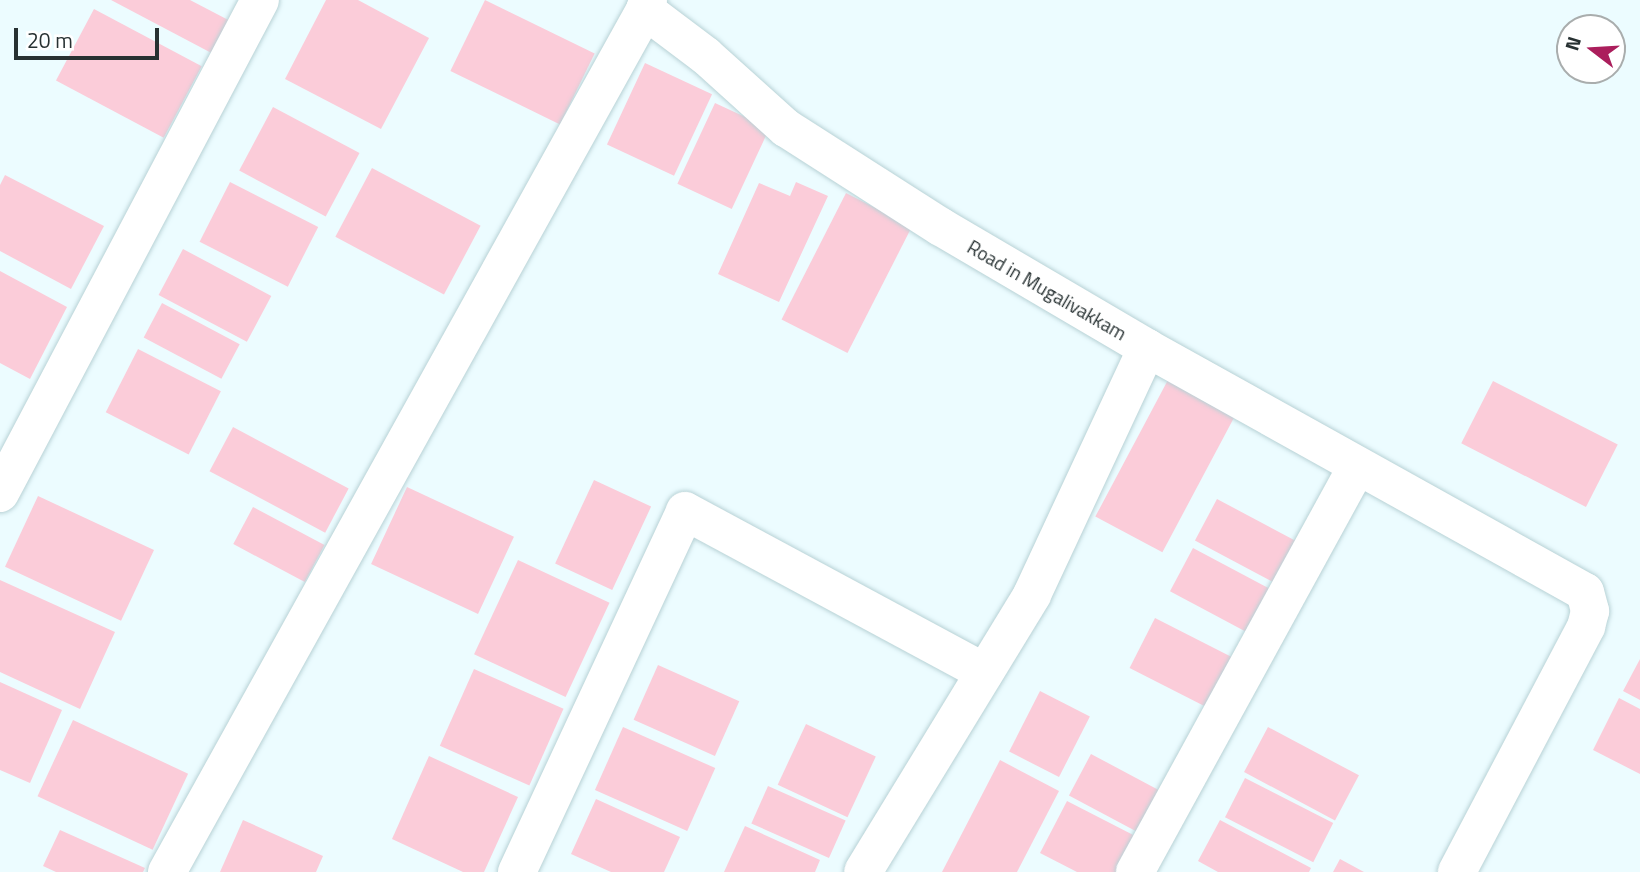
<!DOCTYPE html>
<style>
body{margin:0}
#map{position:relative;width:1640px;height:872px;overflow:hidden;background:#ecfcff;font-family:"Titillium Web",sans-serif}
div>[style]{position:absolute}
.building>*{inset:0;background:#fbccd9;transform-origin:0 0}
.roads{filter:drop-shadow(0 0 2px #b8d2d6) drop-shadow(0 0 2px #b8d2d6)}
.street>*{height:38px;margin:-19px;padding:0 19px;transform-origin:19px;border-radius:19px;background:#fff}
span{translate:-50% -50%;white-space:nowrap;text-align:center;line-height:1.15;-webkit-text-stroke:7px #fff;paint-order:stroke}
.street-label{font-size:19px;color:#273132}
.north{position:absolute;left:1556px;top:14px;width:70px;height:70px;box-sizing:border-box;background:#fff;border:2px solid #a9adad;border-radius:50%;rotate:287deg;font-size:19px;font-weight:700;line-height:28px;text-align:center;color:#273132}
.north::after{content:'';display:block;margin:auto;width:24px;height:32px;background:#ab1e5c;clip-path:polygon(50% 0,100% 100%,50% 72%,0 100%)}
.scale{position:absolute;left:14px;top:28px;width:145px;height:32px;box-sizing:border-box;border:4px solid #273132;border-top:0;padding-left:9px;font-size:21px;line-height:24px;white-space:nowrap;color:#273132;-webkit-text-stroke:5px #fff;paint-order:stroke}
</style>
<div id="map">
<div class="building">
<div style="clip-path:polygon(111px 0,190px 0,236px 24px,219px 57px)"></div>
<div style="clip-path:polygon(326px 0,358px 0,429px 38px,381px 129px,285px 79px)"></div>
<div style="left:485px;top:0;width:122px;height:79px;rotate:26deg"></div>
<div style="left:94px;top:9px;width:122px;height:81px;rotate:28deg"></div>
<div style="left:645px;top:63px;width:74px;height:90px;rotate:25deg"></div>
<div style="left:715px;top:103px;width:60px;height:89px;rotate:25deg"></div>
<div style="left:273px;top:107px;width:98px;height:72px;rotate:28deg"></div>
<div style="left:372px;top:168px;width:123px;height:78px;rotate:28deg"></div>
<div style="clip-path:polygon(5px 175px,104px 226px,71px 289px,0 251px,0 185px)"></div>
<div style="left:230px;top:182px;width:99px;height:67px;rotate:27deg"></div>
<div style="clip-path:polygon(796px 182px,828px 196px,779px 302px,718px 274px,759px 183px,790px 196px)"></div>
<div style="left:846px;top:193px;width:74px;height:142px;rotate:27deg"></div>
<div style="left:183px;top:249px;width:100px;height:52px;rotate:28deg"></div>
<div style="clip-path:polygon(0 271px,67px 307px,30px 379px,0 363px)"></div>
<div style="left:162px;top:303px;width:88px;height:39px;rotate:28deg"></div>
<div style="left:138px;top:349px;width:93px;height:71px;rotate:27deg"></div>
<div style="left:1169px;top:378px;width:76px;height:157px;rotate:28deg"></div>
<div style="left:1493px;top:381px;width:140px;height:70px;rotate:27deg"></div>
<div style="left:233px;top:427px;width:131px;height:50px;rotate:28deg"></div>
<div style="left:594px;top:480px;width:63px;height:92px;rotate:25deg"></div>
<div style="left:407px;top:487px;width:118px;height:85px;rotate:25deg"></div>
<div style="left:38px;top:496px;width:128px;height:78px;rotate:25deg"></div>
<div style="left:1217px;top:499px;width:99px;height:47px;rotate:28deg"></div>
<div style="left:253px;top:507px;width:81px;height:42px;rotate:28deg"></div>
<div style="left:1193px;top:548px;width:94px;height:49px;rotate:28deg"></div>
<div style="left:518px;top:560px;width:101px;height:104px;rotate:25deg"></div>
<div style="clip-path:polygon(0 580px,115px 632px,80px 709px,0 672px)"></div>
<div style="left:1155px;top:618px;width:91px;height:56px;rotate:27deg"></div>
<div style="clip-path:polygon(1640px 659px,1640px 700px,1623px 691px)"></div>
<div style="left:658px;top:665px;width:89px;height:60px;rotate:24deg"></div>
<div style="left:474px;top:669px;width:98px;height:84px;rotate:24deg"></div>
<div style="clip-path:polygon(0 682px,62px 710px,30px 783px,0 770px)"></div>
<div style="left:1040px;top:691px;width:56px;height:68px;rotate:27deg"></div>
<div style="clip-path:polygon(1619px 698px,1640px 709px,1640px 774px,1593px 750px)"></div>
<div style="left:73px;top:720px;width:127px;height:84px;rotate:25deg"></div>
<div style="left:806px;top:724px;width:77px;height:67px;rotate:25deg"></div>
<div style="left:623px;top:727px;width:101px;height:69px;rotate:24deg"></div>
<div style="left:1268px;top:727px;width:103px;height:51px;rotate:28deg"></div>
<div style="left:1091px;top:754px;width:84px;height:47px;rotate:28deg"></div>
<div style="clip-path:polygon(429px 756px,518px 797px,484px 872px,463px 872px,392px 839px)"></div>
<div style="clip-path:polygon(1000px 760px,1059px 791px,1017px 872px,942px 872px)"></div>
<div style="left:1245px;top:778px;width:99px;height:44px;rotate:27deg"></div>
<div style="left:768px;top:786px;width:85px;height:41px;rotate:24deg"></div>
<div style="clip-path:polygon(596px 799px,680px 837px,664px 872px,611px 872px,571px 854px)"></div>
<div style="clip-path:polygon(1067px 801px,1143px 840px,1126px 872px,1077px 872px,1040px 853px)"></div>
<div style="clip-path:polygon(243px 820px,323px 856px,316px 872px,220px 872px)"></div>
<div style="clip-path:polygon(1220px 820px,1311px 868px,1309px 872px,1218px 872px,1198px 861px)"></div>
<div style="clip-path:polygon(745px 826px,820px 860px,815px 872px,724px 872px)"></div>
<div style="clip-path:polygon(60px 830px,145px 868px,143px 872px,56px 872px,43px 866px)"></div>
<div style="clip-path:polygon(1340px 859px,1364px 872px,1333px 872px)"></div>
</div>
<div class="roads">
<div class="street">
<div style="left:648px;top:0;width:10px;rotate:107deg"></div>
<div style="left:645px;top:10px;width:76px;rotate:37deg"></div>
<div style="left:706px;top:56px;width:108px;rotate:42deg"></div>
<div style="left:786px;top:128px;width:184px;rotate:32.6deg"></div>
<div style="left:941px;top:227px;width:239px;rotate:30.4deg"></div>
<div style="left:1147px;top:348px;width:272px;rotate:115deg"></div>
<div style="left:1032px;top:595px;width:324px;rotate:121.4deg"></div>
<div style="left:1147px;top:348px;width:501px;rotate:29.12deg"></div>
<div style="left:1585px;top:592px;width:20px;rotate:75deg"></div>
<div style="left:1590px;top:611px;width:16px;rotate:104deg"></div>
<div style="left:1586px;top:627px;width:277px;rotate:117.8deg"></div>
<div style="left:0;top:493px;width:557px;rotate:-62.19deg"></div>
<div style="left:167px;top:872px;width:986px;rotate:-60.99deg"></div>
<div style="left:517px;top:872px;width:398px;rotate:-65deg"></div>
<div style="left:685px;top:511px;width:340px;rotate:28.3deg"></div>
<div style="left:1135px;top:872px;width:462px;rotate:-61.3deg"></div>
</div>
</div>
<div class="street-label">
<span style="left:1047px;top:290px;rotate:30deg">Road in Mugalivakkam</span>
</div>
<div class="north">N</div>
<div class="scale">20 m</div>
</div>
